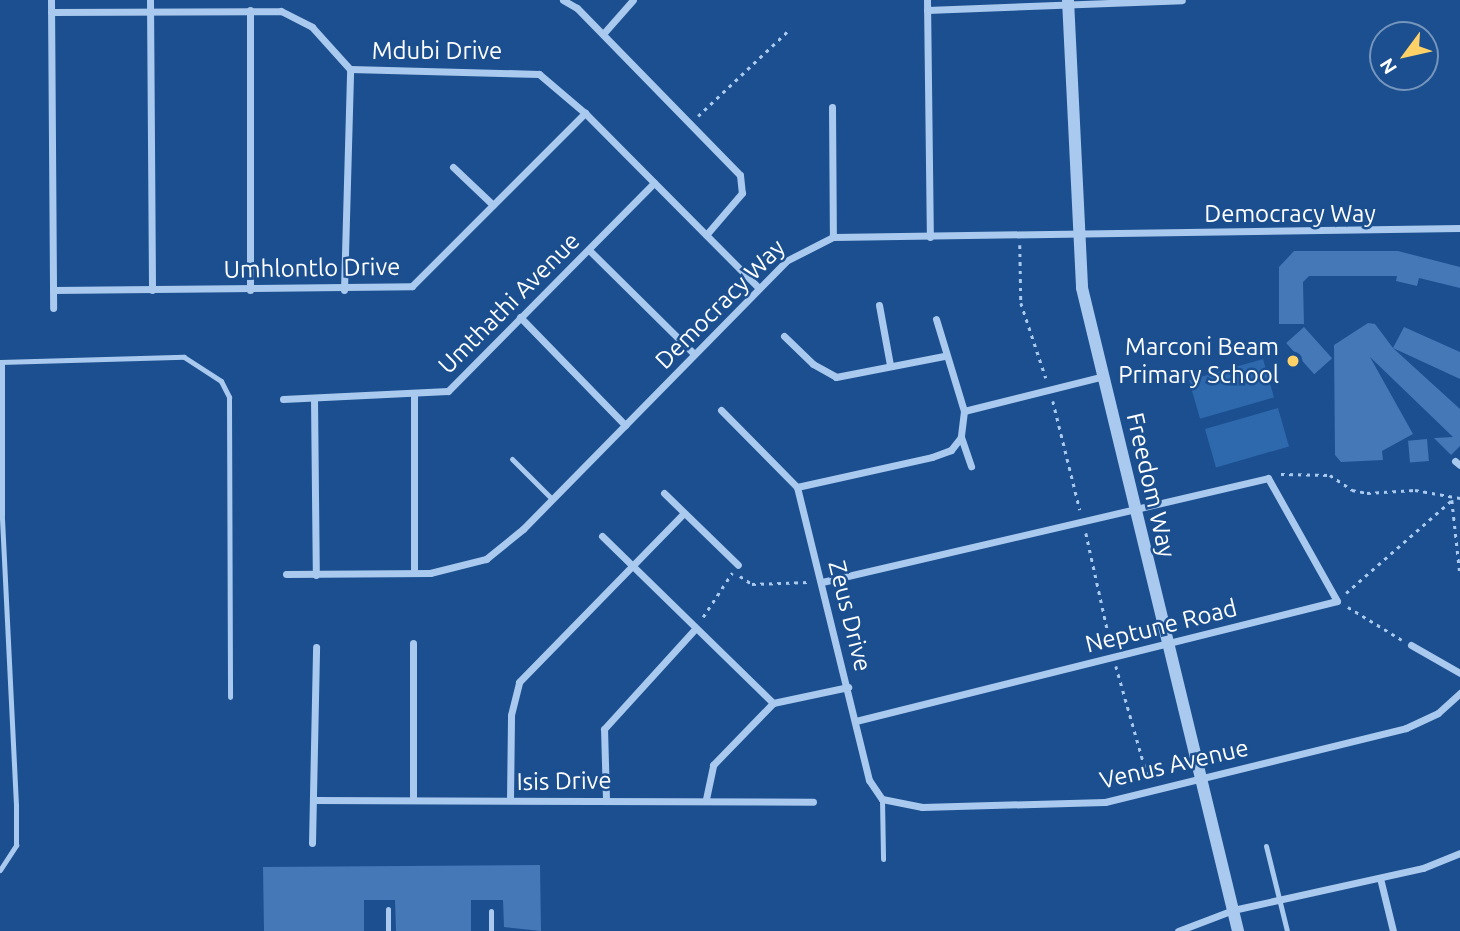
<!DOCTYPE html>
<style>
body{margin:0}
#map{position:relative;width:1460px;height:931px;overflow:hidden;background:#1b4f8f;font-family:Ubuntu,sans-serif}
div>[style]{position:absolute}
.green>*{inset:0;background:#2e69ad;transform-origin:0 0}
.building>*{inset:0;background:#4478b7;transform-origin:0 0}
.path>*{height:2.5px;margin-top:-1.25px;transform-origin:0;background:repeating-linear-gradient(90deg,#a9c9ee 0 3.5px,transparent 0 8.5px)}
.service>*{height:5px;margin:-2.5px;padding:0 2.5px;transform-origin:2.5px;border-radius:2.5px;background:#a9c9ee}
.minor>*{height:7px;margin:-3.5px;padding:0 3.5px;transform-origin:3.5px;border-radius:3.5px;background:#a9c9ee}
.tertiary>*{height:12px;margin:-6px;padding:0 6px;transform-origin:6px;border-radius:6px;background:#a9c9ee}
.dots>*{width:19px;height:19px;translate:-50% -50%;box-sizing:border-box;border:4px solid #1b4f8f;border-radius:50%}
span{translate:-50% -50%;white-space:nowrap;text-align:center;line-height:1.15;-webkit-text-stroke:5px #1b4f8f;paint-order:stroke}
.street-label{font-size:24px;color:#fff}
.poi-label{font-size:24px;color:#fff}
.right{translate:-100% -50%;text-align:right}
.north{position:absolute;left:1369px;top:21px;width:70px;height:70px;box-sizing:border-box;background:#1b4f8f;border:2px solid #7695bc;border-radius:50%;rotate:237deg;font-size:19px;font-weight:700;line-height:28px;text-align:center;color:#fff}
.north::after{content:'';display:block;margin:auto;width:24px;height:32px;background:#ffd166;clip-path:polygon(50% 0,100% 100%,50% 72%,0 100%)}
</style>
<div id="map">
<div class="green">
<div style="left:1263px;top:359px;width:40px;height:77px;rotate:74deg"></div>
<div style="left:1278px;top:408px;width:40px;height:76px;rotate:74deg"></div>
</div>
<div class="building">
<div style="clip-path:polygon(1294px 251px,1398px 251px,1460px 267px,1460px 288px,1419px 278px,1417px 286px,1396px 281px,1397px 276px,1309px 276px,1303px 282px,1304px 324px,1279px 324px,1279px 267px)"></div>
<div style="clip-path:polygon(1368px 323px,1375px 324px,1393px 348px,1404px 327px,1460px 352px,1460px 379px,1393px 348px,1460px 409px,1460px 446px,1451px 455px,1434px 438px,1453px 437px,1370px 357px,1413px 434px,1382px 451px,1383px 460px,1341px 462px,1335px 455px,1334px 345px)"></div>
<div style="left:1304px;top:327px;width:42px;height:24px;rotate:48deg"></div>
<div style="left:1427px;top:439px;width:22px;height:19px;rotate:85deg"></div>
<div style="clip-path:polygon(540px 865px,541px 931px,504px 927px,503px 900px,471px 900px,471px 931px,396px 931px,395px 900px,364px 900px,364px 931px,264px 931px,263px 867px)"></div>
</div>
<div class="path">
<div style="left:698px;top:116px;width:127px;rotate:-43.4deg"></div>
<div style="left:1020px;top:245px;width:58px;rotate:89deg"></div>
<div style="left:1021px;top:303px;width:79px;rotate:71.6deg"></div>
<div style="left:1053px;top:401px;width:112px;rotate:76.1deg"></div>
<div style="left:1281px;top:474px;width:49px;rotate:1.2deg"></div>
<div style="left:1330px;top:475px;width:27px;rotate:34deg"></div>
<div style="left:1352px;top:490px;width:15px;rotate:11deg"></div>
<div style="left:1367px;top:493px;width:48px;rotate:-3.6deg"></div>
<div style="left:1415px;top:490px;width:46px;rotate:10.1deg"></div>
<div style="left:1086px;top:533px;width:116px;rotate:77.5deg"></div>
<div style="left:740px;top:576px;width:14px;rotate:34deg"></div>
<div style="left:752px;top:584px;width:56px;rotate:-2deg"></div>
<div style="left:1346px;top:593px;width:141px;rotate:-41.3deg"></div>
<div style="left:1452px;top:500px;width:74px;rotate:83.8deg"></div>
<div style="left:1348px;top:607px;width:63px;rotate:31.4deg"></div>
<div style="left:703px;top:617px;width:53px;rotate:-56.6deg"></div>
<div style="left:1116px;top:666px;width:116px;rotate:74.1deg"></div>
</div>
<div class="service">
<div style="left:0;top:362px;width:184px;rotate:-1.6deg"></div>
<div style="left:184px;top:357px;width:44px;rotate:33deg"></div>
<div style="left:221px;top:381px;width:18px;rotate:63deg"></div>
<div style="left:229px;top:397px;width:300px;rotate:89.8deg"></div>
<div style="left:512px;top:459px;width:57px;rotate:45deg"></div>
<div style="left:882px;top:799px;width:60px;rotate:89deg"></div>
<div style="left:1266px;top:846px;width:88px;rotate:76.1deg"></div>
<div style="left:0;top:870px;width:30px;rotate:-57deg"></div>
<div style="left:16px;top:845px;width:40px;rotate:-90deg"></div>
<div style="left:16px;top:805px;width:290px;rotate:-92.8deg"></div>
<div style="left:2px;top:515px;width:153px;rotate:-90deg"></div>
<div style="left:388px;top:909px;width:22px;rotate:90deg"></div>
<div style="left:491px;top:911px;width:20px;rotate:90deg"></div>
</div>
<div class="minor">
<div style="left:51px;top:0;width:308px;rotate:89.6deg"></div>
<div style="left:150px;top:0;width:290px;rotate:89.6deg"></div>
<div style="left:563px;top:0;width:16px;rotate:30deg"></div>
<div style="left:577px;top:8px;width:233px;rotate:45.7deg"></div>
<div style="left:740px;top:175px;width:18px;rotate:84deg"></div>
<div style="left:742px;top:193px;width:55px;rotate:130.6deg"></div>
<div style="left:927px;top:0;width:237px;rotate:89.3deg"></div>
<div style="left:250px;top:10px;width:280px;rotate:90deg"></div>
<div style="left:927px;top:10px;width:255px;rotate:-2.2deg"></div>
<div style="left:51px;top:12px;width:230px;rotate:-0.2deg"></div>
<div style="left:281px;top:11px;width:35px;rotate:27deg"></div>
<div style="left:312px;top:27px;width:57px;rotate:47.9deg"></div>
<div style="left:350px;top:69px;width:189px;rotate:1.5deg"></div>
<div style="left:539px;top:74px;width:60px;rotate:40.3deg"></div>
<div style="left:585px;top:113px;width:247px;rotate:45.2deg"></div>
<div style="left:603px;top:34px;width:45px;rotate:-48.6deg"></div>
<div style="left:832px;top:107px;width:130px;rotate:89.6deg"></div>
<div style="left:453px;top:167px;width:55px;rotate:43.5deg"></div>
<div style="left:589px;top:250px;width:148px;rotate:44.7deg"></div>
<div style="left:53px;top:290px;width:359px;rotate:-0.6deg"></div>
<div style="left:412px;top:286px;width:245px;rotate:-45deg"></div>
<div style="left:344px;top:290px;width:221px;rotate:-88.4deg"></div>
<div style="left:879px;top:305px;width:61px;rotate:79.6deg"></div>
<div style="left:520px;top:317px;width:151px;rotate:45.8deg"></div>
<div style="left:936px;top:319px;width:96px;rotate:73.1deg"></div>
<div style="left:964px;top:411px;width:26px;rotate:97deg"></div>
<div style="left:961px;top:437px;width:31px;rotate:71deg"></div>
<div style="left:784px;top:336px;width:40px;rotate:44deg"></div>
<div style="left:813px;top:364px;width:26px;rotate:29deg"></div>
<div style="left:836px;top:377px;width:110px;rotate:-11deg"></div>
<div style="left:314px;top:398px;width:177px;rotate:89.4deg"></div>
<div style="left:283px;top:399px;width:165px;rotate:-2.8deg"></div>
<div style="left:448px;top:391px;width:293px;rotate:-45.3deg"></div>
<div style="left:721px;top:410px;width:108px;rotate:45.4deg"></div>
<div style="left:797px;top:487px;width:302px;rotate:76.2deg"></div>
<div style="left:869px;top:780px;width:23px;rotate:56deg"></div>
<div style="left:882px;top:799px;width:41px;rotate:11.3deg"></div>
<div style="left:922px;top:807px;width:183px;rotate:-1.6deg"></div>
<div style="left:1105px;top:802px;width:310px;rotate:-13.8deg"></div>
<div style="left:1406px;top:728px;width:35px;rotate:-25deg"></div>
<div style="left:1438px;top:713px;width:30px;rotate:-42deg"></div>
<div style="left:964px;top:411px;width:144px;rotate:-14deg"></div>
<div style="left:1455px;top:461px;width:6px;rotate:39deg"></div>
<div style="left:797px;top:487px;width:138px;rotate:-12.5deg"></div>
<div style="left:932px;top:457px;width:20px;rotate:-20deg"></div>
<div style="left:951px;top:450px;width:16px;rotate:-52deg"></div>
<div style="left:664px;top:493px;width:103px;rotate:44.2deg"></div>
<div style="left:602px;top:536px;width:239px;rotate:44.3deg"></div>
<div style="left:414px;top:573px;width:177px;rotate:-90deg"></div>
<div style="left:286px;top:574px;width:144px;rotate:-0.4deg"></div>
<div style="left:430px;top:573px;width:58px;rotate:-14deg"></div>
<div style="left:486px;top:559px;width:48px;rotate:-39deg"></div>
<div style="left:523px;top:529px;width:375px;rotate:-45.5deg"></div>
<div style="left:786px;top:261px;width:53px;rotate:-27.1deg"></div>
<div style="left:833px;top:237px;width:627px;rotate:-0.82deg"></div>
<div style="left:822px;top:582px;width:458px;rotate:-13.1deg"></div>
<div style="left:1268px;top:478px;width:141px;rotate:60.7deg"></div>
<div style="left:1337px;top:601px;width:496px;rotate:166deg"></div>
<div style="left:1411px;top:645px;width:56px;rotate:29.7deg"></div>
<div style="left:606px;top:799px;width:70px;rotate:-91.6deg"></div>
<div style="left:604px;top:729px;width:135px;rotate:-47.7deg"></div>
<div style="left:706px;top:799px;width:35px;rotate:-78deg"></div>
<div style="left:713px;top:765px;width:86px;rotate:-45.9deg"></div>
<div style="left:773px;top:703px;width:77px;rotate:-12deg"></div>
<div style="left:314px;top:800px;width:499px;rotate:0.2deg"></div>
<div style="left:413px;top:800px;width:157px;rotate:-90deg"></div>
<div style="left:510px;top:800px;width:85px;rotate:-89.3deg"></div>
<div style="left:511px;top:715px;width:34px;rotate:-76deg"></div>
<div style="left:519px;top:682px;width:236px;rotate:-45.7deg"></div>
<div style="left:312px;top:843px;width:196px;rotate:-88.8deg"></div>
<div style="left:1380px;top:878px;width:55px;rotate:76.2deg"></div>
<div style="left:1178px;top:931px;width:59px;rotate:-20.9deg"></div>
<div style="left:1233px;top:910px;width:195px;rotate:-12.5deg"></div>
<div style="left:1423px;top:868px;width:40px;rotate:-22deg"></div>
</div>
<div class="tertiary">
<div style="left:1068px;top:0;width:288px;rotate:87.2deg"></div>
<div style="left:1082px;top:288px;width:662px;rotate:76.36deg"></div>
</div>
<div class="dots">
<div style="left:1293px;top:361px;background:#ffd166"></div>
</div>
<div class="street-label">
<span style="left:437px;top:51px">Mdubi Drive</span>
<span style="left:1290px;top:214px">Democracy Way</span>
<span style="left:312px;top:268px;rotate:-1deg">Umhlontlo Drive</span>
<span style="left:509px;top:303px;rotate:-45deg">Umthathi Avenue</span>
<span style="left:720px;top:304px;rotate:-45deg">Democracy Way</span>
<span style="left:1151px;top:485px;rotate:77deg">Freedom Way</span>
<span style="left:850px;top:616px;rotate:76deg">Zeus Drive</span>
<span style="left:1161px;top:626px;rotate:-14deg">Neptune Road</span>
<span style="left:1174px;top:764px;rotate:-13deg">Venus Avenue</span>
<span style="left:564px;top:781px;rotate:-1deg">Isis Drive</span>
</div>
<div class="poi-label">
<span class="right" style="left:1279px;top:361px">Marconi Beam<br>Primary School</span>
</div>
<div class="north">N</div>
</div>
